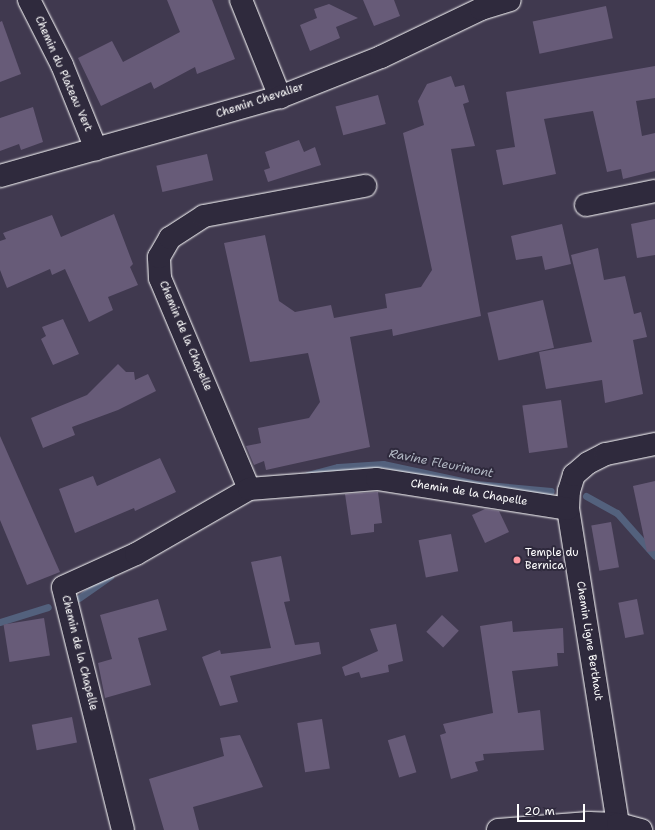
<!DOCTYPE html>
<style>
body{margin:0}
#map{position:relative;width:655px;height:830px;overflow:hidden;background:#40394f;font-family:"Shantell Sans",sans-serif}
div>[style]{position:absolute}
.stream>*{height:7px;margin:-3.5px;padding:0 3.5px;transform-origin:3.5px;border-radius:3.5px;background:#53617d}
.building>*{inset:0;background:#675b78;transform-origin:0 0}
.roads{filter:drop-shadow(0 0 1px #fff) drop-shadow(0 0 1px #fff)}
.minor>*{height:22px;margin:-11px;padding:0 11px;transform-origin:11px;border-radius:11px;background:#2f2a3d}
.major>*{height:22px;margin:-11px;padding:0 11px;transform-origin:11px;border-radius:11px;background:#2f2a3d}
.dots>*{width:11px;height:11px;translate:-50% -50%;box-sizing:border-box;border:2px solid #2f2a3d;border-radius:50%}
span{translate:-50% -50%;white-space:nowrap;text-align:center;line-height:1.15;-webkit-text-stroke:4px #2f2a3d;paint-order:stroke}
.street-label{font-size:11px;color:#fff}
.poi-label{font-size:11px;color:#fff}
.left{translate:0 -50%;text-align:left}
.water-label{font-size:12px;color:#b2b8c4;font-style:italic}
.scale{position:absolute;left:517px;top:804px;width:68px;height:18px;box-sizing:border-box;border:2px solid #fff;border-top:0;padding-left:5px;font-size:12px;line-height:14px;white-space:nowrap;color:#fff;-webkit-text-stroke:3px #2f2a3d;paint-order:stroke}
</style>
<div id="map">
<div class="stream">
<div style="left:308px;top:475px;width:31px;rotate:-15deg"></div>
<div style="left:338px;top:467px;width:45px;rotate:-3.8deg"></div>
<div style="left:383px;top:464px;width:95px;rotate:12.1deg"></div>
<div style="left:476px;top:484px;width:75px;rotate:5.3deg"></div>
<div style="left:586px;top:496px;width:35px;rotate:29deg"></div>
<div style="left:617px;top:513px;width:57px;rotate:48.5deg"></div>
<div style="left:79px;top:598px;width:38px;rotate:-35deg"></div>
<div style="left:0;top:622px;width:50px;rotate:-17.4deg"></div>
</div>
<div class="building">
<div style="clip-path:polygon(167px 0,212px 0,235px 59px,197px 74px,195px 67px,154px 89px,151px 82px,101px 106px,78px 58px,112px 41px,123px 62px,180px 32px)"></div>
<div style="clip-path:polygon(363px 0,394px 0,400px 16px,374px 26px)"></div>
<div style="clip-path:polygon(329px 4px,358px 18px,336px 27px,340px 38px,310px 51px,300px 25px,317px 18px,314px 9px)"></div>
<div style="left:606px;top:6px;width:33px;height:75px;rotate:78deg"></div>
<div style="clip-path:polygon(2px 21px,21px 74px,0 82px,0 22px)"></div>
<div style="clip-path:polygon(655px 66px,655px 98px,636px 101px,642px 136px,655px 133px,655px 171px,623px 179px,621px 169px,607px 172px,593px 111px,544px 119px,556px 174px,503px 185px,496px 150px,515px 147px,506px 92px)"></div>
<div style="clip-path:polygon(451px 76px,455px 87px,464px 85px,469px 102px,463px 104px,475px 146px,451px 149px,481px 316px,393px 336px,392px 329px,350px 337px,370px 447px,266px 470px,264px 461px,254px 465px,246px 446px,261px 443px,258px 428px,309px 418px,320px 402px,308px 353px,250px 362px,224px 243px,265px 235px,279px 301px,295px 312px,331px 305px,334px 318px,387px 308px,385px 294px,421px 287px,432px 270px,403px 133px,424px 125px,418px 101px,427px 84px)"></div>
<div style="left:378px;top:95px;width:30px;height:44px;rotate:75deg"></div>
<div style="clip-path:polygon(33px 107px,43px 142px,21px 150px,19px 144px,0 151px,0 118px)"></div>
<div style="clip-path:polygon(299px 140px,304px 152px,315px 147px,321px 165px,268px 182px,264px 170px,270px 168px,265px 152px)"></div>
<div style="left:207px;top:154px;width:27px;height:52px;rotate:77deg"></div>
<div style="clip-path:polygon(114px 214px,133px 264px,130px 267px,138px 285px,108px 297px,113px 310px,89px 322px,65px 269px,52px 275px,50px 269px,7px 288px,0 270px,0 241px,6px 239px,3px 233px,52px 215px,61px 237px)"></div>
<div style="clip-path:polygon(655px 219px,655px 255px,637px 258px,631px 224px)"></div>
<div style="clip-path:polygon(562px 224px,571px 264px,545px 270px,542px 256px,516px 260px,511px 236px)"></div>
<div style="clip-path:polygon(598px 248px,604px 280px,625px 276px,634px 314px,641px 312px,647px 337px,633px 340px,643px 394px,605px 403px,602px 380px,546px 389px,539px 352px,592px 342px,571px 255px)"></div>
<div style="left:543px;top:300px;width:49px;height:57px;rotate:77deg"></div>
<div style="clip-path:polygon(63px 319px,79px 354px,53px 365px,41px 339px,46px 336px,42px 327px)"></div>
<div style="clip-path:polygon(118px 364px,126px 372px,134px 372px,135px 380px,148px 374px,156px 391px,118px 410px,72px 427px,75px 435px,43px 448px,31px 418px,87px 395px)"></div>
<div style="left:561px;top:400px;width:48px;height:39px;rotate:82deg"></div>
<div style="clip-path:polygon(0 436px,60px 572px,27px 585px,0 520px)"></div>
<div style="clip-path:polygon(160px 458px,176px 492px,135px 511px,134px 508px,75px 533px,59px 489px,93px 476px,97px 486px)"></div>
<div style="clip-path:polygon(655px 481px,655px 551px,647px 552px,633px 486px)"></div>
<div style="clip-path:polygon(378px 492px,382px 523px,374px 524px,374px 532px,351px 535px,345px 494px)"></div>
<div style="clip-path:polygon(485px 509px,499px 511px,509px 532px,485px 543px,472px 515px)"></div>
<div style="left:611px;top:522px;width:46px;height:20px;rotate:80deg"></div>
<div style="left:451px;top:534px;width:38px;height:33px;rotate:79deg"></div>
<div style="clip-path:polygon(281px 556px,290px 601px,284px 602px,295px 645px,319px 642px,321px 654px,230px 676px,238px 702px,220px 706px,202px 657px,220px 650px,221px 654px,271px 648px,251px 562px)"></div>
<div style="clip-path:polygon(158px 599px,167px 630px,138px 638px,151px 685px,105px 698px,98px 663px,112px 659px,100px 615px)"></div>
<div style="left:637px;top:599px;width:36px;height:19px;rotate:79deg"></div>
<div style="left:442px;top:615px;width:23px;height:23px;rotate:43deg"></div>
<div style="left:44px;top:618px;width:38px;height:41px;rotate:81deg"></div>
<div style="clip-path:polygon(512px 621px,513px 632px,563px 628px,564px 653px,557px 653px,558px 666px,512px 671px,518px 713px,540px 710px,544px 750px,483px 754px,484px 760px,475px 762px,478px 771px,451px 779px,440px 735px,446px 733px,443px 724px,493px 713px,480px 626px)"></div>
<div style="clip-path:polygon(396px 624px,403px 661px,388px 665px,389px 672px,361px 678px,359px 672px,345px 676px,342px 667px,378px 651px,370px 629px)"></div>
<div style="left:72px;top:717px;width:26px;height:41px;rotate:79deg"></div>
<div style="left:322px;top:719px;width:50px;height:25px;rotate:81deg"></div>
<div style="clip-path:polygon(240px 735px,263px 787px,193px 807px,199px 830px,164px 830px,149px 779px,224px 756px,220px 738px)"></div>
<div style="left:405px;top:735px;width:39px;height:18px;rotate:73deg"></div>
</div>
<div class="roads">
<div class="minor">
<div style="left:29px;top:0;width:73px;rotate:63.1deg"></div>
<div style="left:62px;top:65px;width:91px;rotate:68deg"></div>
<div style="left:241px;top:0;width:105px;rotate:68.1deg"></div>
<div style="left:0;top:176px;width:291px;rotate:-15.8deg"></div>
<div style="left:280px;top:97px;width:109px;rotate:-21.6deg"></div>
<div style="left:381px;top:57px;width:111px;rotate:-25.6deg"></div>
<div style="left:481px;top:9px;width:30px;rotate:-17deg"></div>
<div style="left:586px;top:205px;width:70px;rotate:-11.5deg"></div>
<div style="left:249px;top:489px;width:229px;rotate:-112.9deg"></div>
<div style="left:160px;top:278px;width:21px;rotate:-93deg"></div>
<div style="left:159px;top:257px;width:22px;rotate:-60deg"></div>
<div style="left:170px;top:238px;width:40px;rotate:-32.9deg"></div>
<div style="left:204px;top:216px;width:164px;rotate:-10.6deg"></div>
<div style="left:618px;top:824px;width:319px;rotate:-99deg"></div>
<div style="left:568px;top:509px;width:18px;rotate:-87deg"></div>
<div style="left:569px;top:491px;width:17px;rotate:-73deg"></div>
<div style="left:574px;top:475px;width:18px;rotate:-41deg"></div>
<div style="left:588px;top:463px;width:20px;rotate:-27deg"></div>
<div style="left:606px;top:454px;width:50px;rotate:-11.5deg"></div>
<div style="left:123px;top:830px;width:250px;rotate:-103.9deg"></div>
<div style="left:63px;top:587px;width:80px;rotate:-24.3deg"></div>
<div style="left:136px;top:554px;width:130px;rotate:-29.9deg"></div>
<div style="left:249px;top:489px;width:128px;rotate:-4.5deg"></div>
<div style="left:377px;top:479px;width:193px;rotate:8.9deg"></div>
</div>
<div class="major">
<div style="left:498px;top:830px;width:91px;rotate:-4.4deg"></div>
<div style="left:589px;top:823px;width:29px;rotate:2deg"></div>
<div style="left:618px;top:824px;width:24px;rotate:15deg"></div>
</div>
</div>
<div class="dots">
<div style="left:517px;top:560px;background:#ff9aa2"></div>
</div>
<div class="street-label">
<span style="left:63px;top:74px;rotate:66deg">Chemin du Plateau Vert</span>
<span style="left:260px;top:101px;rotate:-18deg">Chemin Chevalier</span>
<span style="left:185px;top:336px;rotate:67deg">Chemin de la Chapelle</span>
<span style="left:469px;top:493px;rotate:9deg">Chemin de la Chapelle</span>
<span style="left:589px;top:641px;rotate:81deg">Chemin Ligne Berthaut</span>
<span style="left:79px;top:653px;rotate:76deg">Chemin de la Chapelle</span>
</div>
<div class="poi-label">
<span class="left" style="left:525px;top:560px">Temple du<br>Bernica</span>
</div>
<div class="water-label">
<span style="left:441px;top:464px;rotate:11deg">Ravine Fleurimont</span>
</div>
<div class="scale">20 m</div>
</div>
